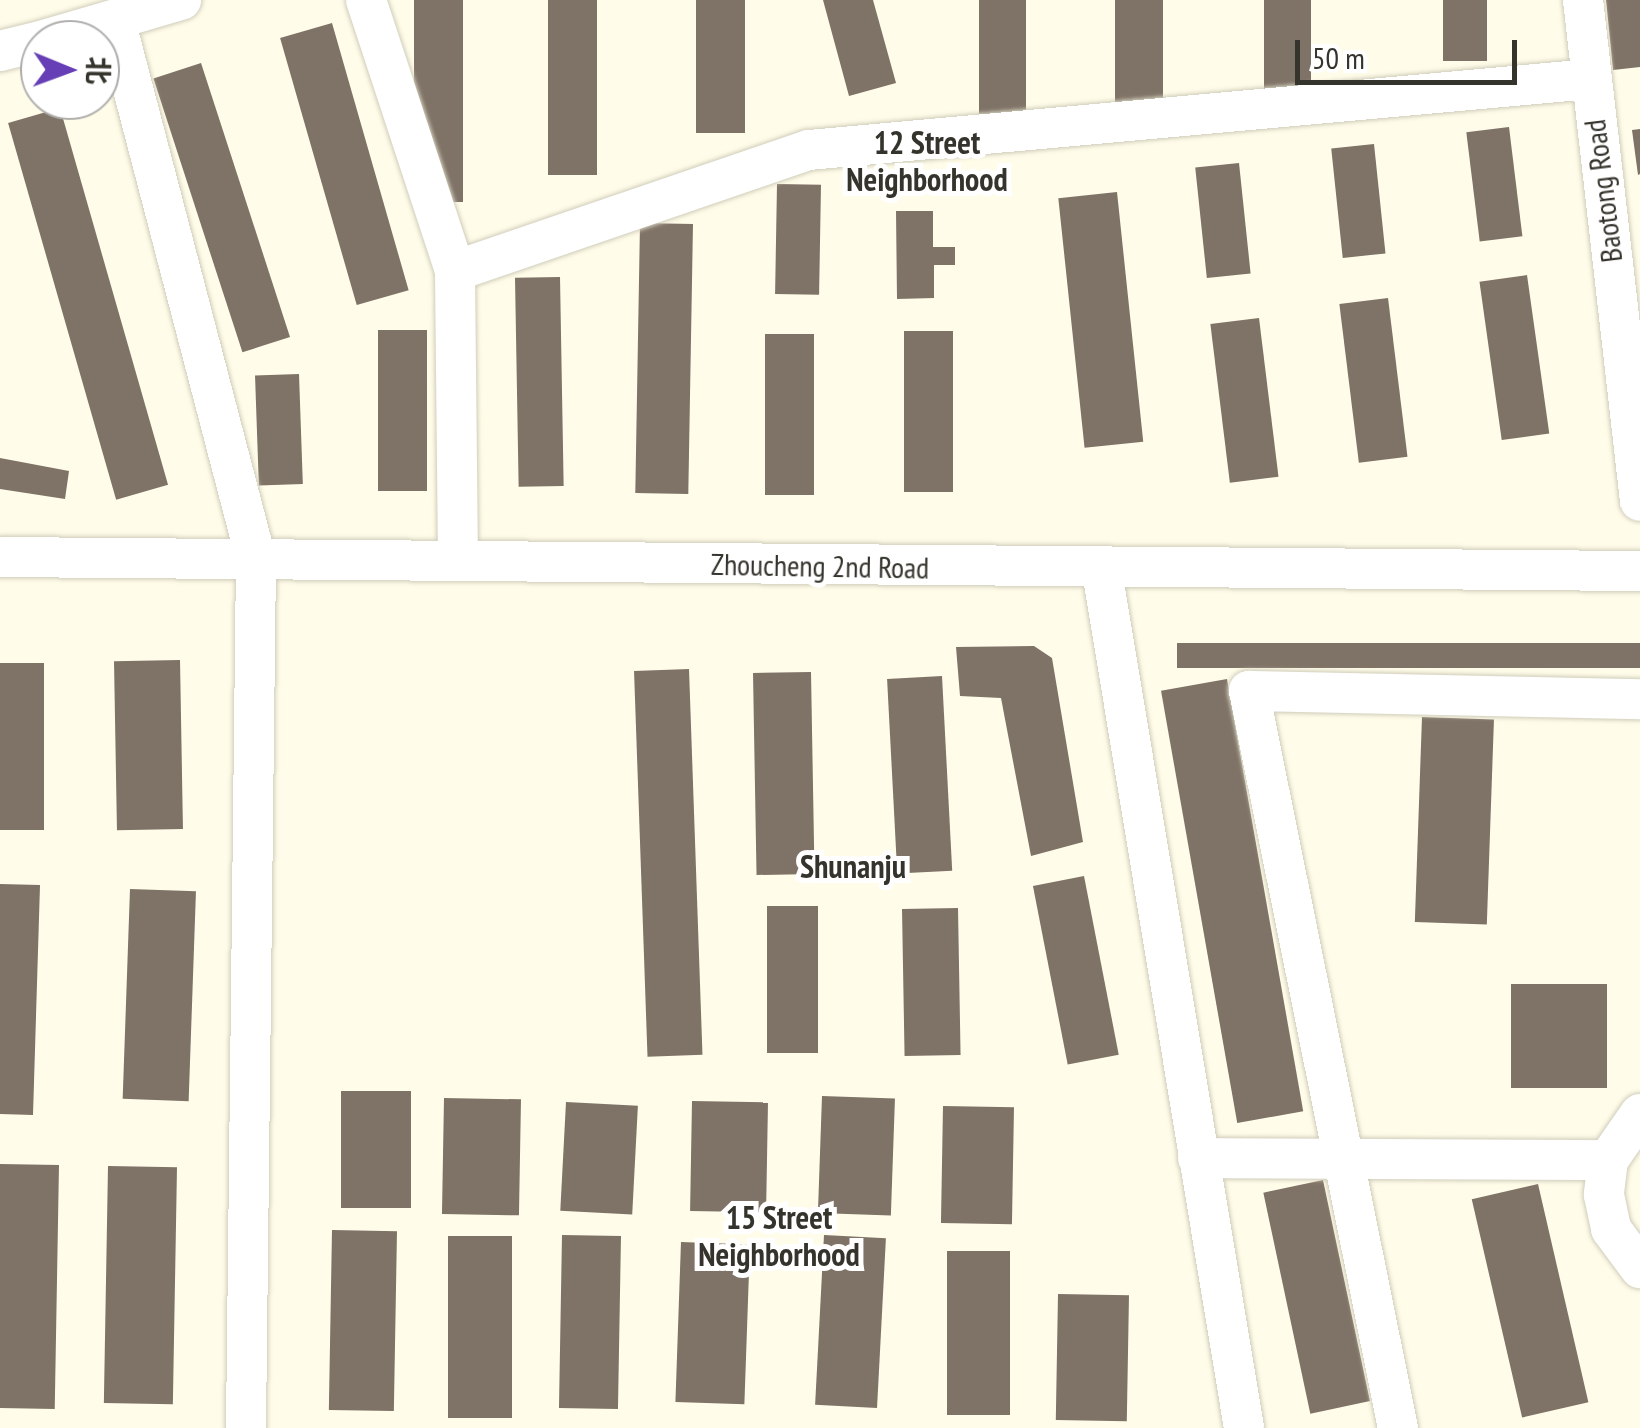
<!DOCTYPE html>
<meta charset="utf-8">
<style>
body{margin:0}
#map{position:relative;width:1640px;height:1428px;overflow:hidden;background:#fffce9;font-family:"PT Sans Narrow","Noto Sans SC",sans-serif}
div>[style]{position:absolute}
.building>*{inset:0;background:#7f7266;transform-origin:0 0}
.roads{filter:drop-shadow(0 0 2px #d0cdbb) drop-shadow(0 0 2px #d0cdbb)}
.minor>*{height:40px;margin:-20px;padding:0 20px;transform-origin:20px;border-radius:20px;background:#fff}
span{translate:-50% -50%;white-space:nowrap;text-align:center;line-height:1.15;-webkit-text-stroke:10px #fff;paint-order:stroke}
.street-label{font-size:30px;color:#34332c}
.neighbourhood-label{font-size:32px;color:#34332c;font-weight:700}
.north{position:absolute;left:20px;top:20px;width:100px;height:100px;box-sizing:border-box;background:#fff;border:2px solid #aeadab;border-radius:50%;rotate:91deg;font-size:28px;font-weight:700;line-height:40px;text-align:center;color:#34332c}
.north::after{content:'';display:block;margin:auto;width:35px;height:45px;background:#663eb6;clip-path:polygon(50% 0,100% 100%,50% 72%,0 100%)}
.scale{position:absolute;left:1295px;top:40px;width:222px;height:45px;box-sizing:border-box;border:5px solid #34332c;border-top:0;padding-left:12px;font-size:30px;line-height:35px;white-space:nowrap;color:#34332c;-webkit-text-stroke:8px #fff;paint-order:stroke}
</style>
<div id="map">
<div class="building">
<div style="left:414px;top:0;width:49px;height:202px"></div>
<div style="left:548px;top:0;width:49px;height:175px"></div>
<div style="left:696px;top:0;width:49px;height:133px"></div>
<div style="clip-path:polygon(823px 0,873px 0,896px 83px,849px 96px)"></div>
<div style="left:979px;top:0;width:47px;height:130px"></div>
<div style="left:1115px;top:0;width:48px;height:108px"></div>
<div style="left:1264px;top:0;width:47px;height:99px"></div>
<div style="left:1443px;top:0;width:44px;height:61px"></div>
<div style="clip-path:polygon(1606px 0,1640px 0,1640px 67px,1613px 70px)"></div>
<div style="left:332px;top:23px;width:278px;height:54px;rotate:74deg"></div>
<div style="left:201px;top:63px;width:288px;height:50px;rotate:72deg"></div>
<div style="left:60px;top:108px;width:392px;height:54px;rotate:74deg"></div>
<div style="left:1509px;top:127px;width:110px;height:43px;rotate:83deg"></div>
<div style="clip-path:polygon(1640px 129px,1640px 174px,1638px 175px,1632px 130px)"></div>
<div style="left:1374px;top:144px;width:110px;height:43px;rotate:84deg"></div>
<div style="left:1239px;top:163px;width:111px;height:44px;rotate:84deg"></div>
<div style="left:777px;top:184px;width:44px;height:110px;rotate:1deg"></div>
<div style="left:1117px;top:192px;width:251px;height:59px;rotate:84deg"></div>
<div style="clip-path:polygon(896px 211px,933px 211px,933px 247px,955px 247px,955px 265px,934px 265px,934px 298px,897px 299px)"></div>
<div style="left:640px;top:223px;width:53px;height:270px;rotate:1deg"></div>
<div style="left:1527px;top:275px;width:160px;height:48px;rotate:82deg"></div>
<div style="left:560px;top:277px;width:209px;height:45px;rotate:89deg"></div>
<div style="left:1388px;top:298px;width:160px;height:49px;rotate:83deg"></div>
<div style="left:1259px;top:318px;width:160px;height:49px;rotate:83deg"></div>
<div style="left:378px;top:330px;width:49px;height:161px"></div>
<div style="left:904px;top:331px;width:49px;height:161px"></div>
<div style="left:765px;top:334px;width:49px;height:161px"></div>
<div style="left:299px;top:374px;width:110px;height:44px;rotate:88deg"></div>
<div style="clip-path:polygon(0 458px,69px 471px,65px 499px,0 489px)"></div>
<div style="left:1177px;top:643px;width:463px;height:25px"></div>
<div style="clip-path:polygon(1034px 646px,1052px 658px,1083px 842px,1031px 856px,1001px 698px,960px 696px,956px 647px)"></div>
<div style="left:180px;top:660px;width:169px;height:66px;rotate:89deg"></div>
<div style="left:0;top:663px;width:44px;height:167px"></div>
<div style="left:689px;top:669px;width:386px;height:55px;rotate:88deg"></div>
<div style="left:811px;top:672px;width:202px;height:58px;rotate:89deg"></div>
<div style="left:942px;top:676px;width:195px;height:55px;rotate:87deg"></div>
<div style="left:1227px;top:679px;width:439px;height:67px;rotate:80deg"></div>
<div style="left:1422px;top:717px;width:72px;height:205px;rotate:2deg"></div>
<div style="left:1084px;top:876px;width:182px;height:52px;rotate:79deg"></div>
<div style="clip-path:polygon(0 884px,40px 885px,33px 1115px,0 1114px)"></div>
<div style="left:130px;top:889px;width:66px;height:210px;rotate:2deg"></div>
<div style="left:767px;top:906px;width:51px;height:147px"></div>
<div style="left:958px;top:908px;width:147px;height:56px;rotate:89deg"></div>
<div style="left:1511px;top:984px;width:96px;height:104px"></div>
<div style="left:341px;top:1091px;width:70px;height:117px"></div>
<div style="left:822px;top:1096px;width:73px;height:117px;rotate:2deg"></div>
<div style="left:444px;top:1098px;width:77px;height:116px;rotate:1deg"></div>
<div style="left:692px;top:1101px;width:76px;height:110px;rotate:1deg"></div>
<div style="left:566px;top:1102px;width:72px;height:109px;rotate:3deg"></div>
<div style="left:943px;top:1106px;width:71px;height:117px;rotate:1deg"></div>
<div style="left:0;top:1164px;width:59px;height:244px;rotate:1deg"></div>
<div style="left:108px;top:1166px;width:69px;height:237px;rotate:1deg"></div>
<div style="left:1323px;top:1180px;width:226px;height:61px;rotate:78deg"></div>
<div style="left:1538px;top:1184px;width:224px;height:68px;rotate:77deg"></div>
<div style="left:332px;top:1230px;width:65px;height:180px;rotate:1deg"></div>
<div style="left:562px;top:1235px;width:59px;height:173px;rotate:1deg"></div>
<div style="left:824px;top:1235px;width:62px;height:170px;rotate:3deg"></div>
<div style="left:448px;top:1236px;width:64px;height:182px"></div>
<div style="left:681px;top:1242px;width:69px;height:160px;rotate:2deg"></div>
<div style="left:947px;top:1251px;width:63px;height:164px"></div>
<div style="left:1058px;top:1294px;width:71px;height:126px;rotate:1deg"></div>
</div>
<div class="roads">
<div class="minor">
<div style="left:366px;top:0;width:285px;rotate:71.8deg"></div>
<div style="left:1583px;top:0;width:504px;rotate:83.51deg"></div>
<div style="left:115px;top:20px;width:557px;rotate:75.34deg"></div>
<div style="left:256px;top:559px;width:869px;rotate:90.66deg"></div>
<div style="left:44px;top:40px;width:143px;rotate:-16.3deg"></div>
<div style="left:0;top:51px;width:41px;rotate:-14deg"></div>
<div style="left:0;top:557px;width:1640px;rotate:0.49deg"></div>
<div style="left:458px;top:560px;width:289px;rotate:-90.6deg"></div>
<div style="left:455px;top:271px;width:374px;rotate:-18.9deg"></div>
<div style="left:809px;top:150px;width:784px;rotate:-5.19deg"></div>
<div style="left:1102px;top:571px;width:869px;rotate:80.59deg"></div>
<div style="left:1640px;top:1114px;width:56px;rotate:124.8deg"></div>
<div style="left:1608px;top:1160px;width:35px;rotate:97deg"></div>
<div style="left:1604px;top:1195px;width:35px;rotate:78deg"></div>
<div style="left:1611px;top:1229px;width:49px;rotate:53.4deg"></div>
<div style="left:1198px;top:1158px;width:410px;rotate:0.3deg"></div>
<div style="left:1398px;top:1428px;width:752px;rotate:-101.43deg"></div>
<div style="left:1249px;top:691px;width:391px;rotate:1.2deg"></div>
</div>
</div>
<div class="street-label">
<span style="left:1603px;top:191px;rotate:-97deg">Baotong Road</span>
<span style="left:820px;top:566px;rotate:1deg">Zhoucheng 2nd Road</span>
</div>
<div class="neighbourhood-label">
<span style="left:927px;top:161px">12 Street<br>Neighborhood</span>
<span style="left:853px;top:866px">Shunanju</span>
<span style="left:779px;top:1236px">15 Street<br>Neighborhood</span>
</div>
<div class="north">北</div>
<div class="scale">50 m</div>
</div>
